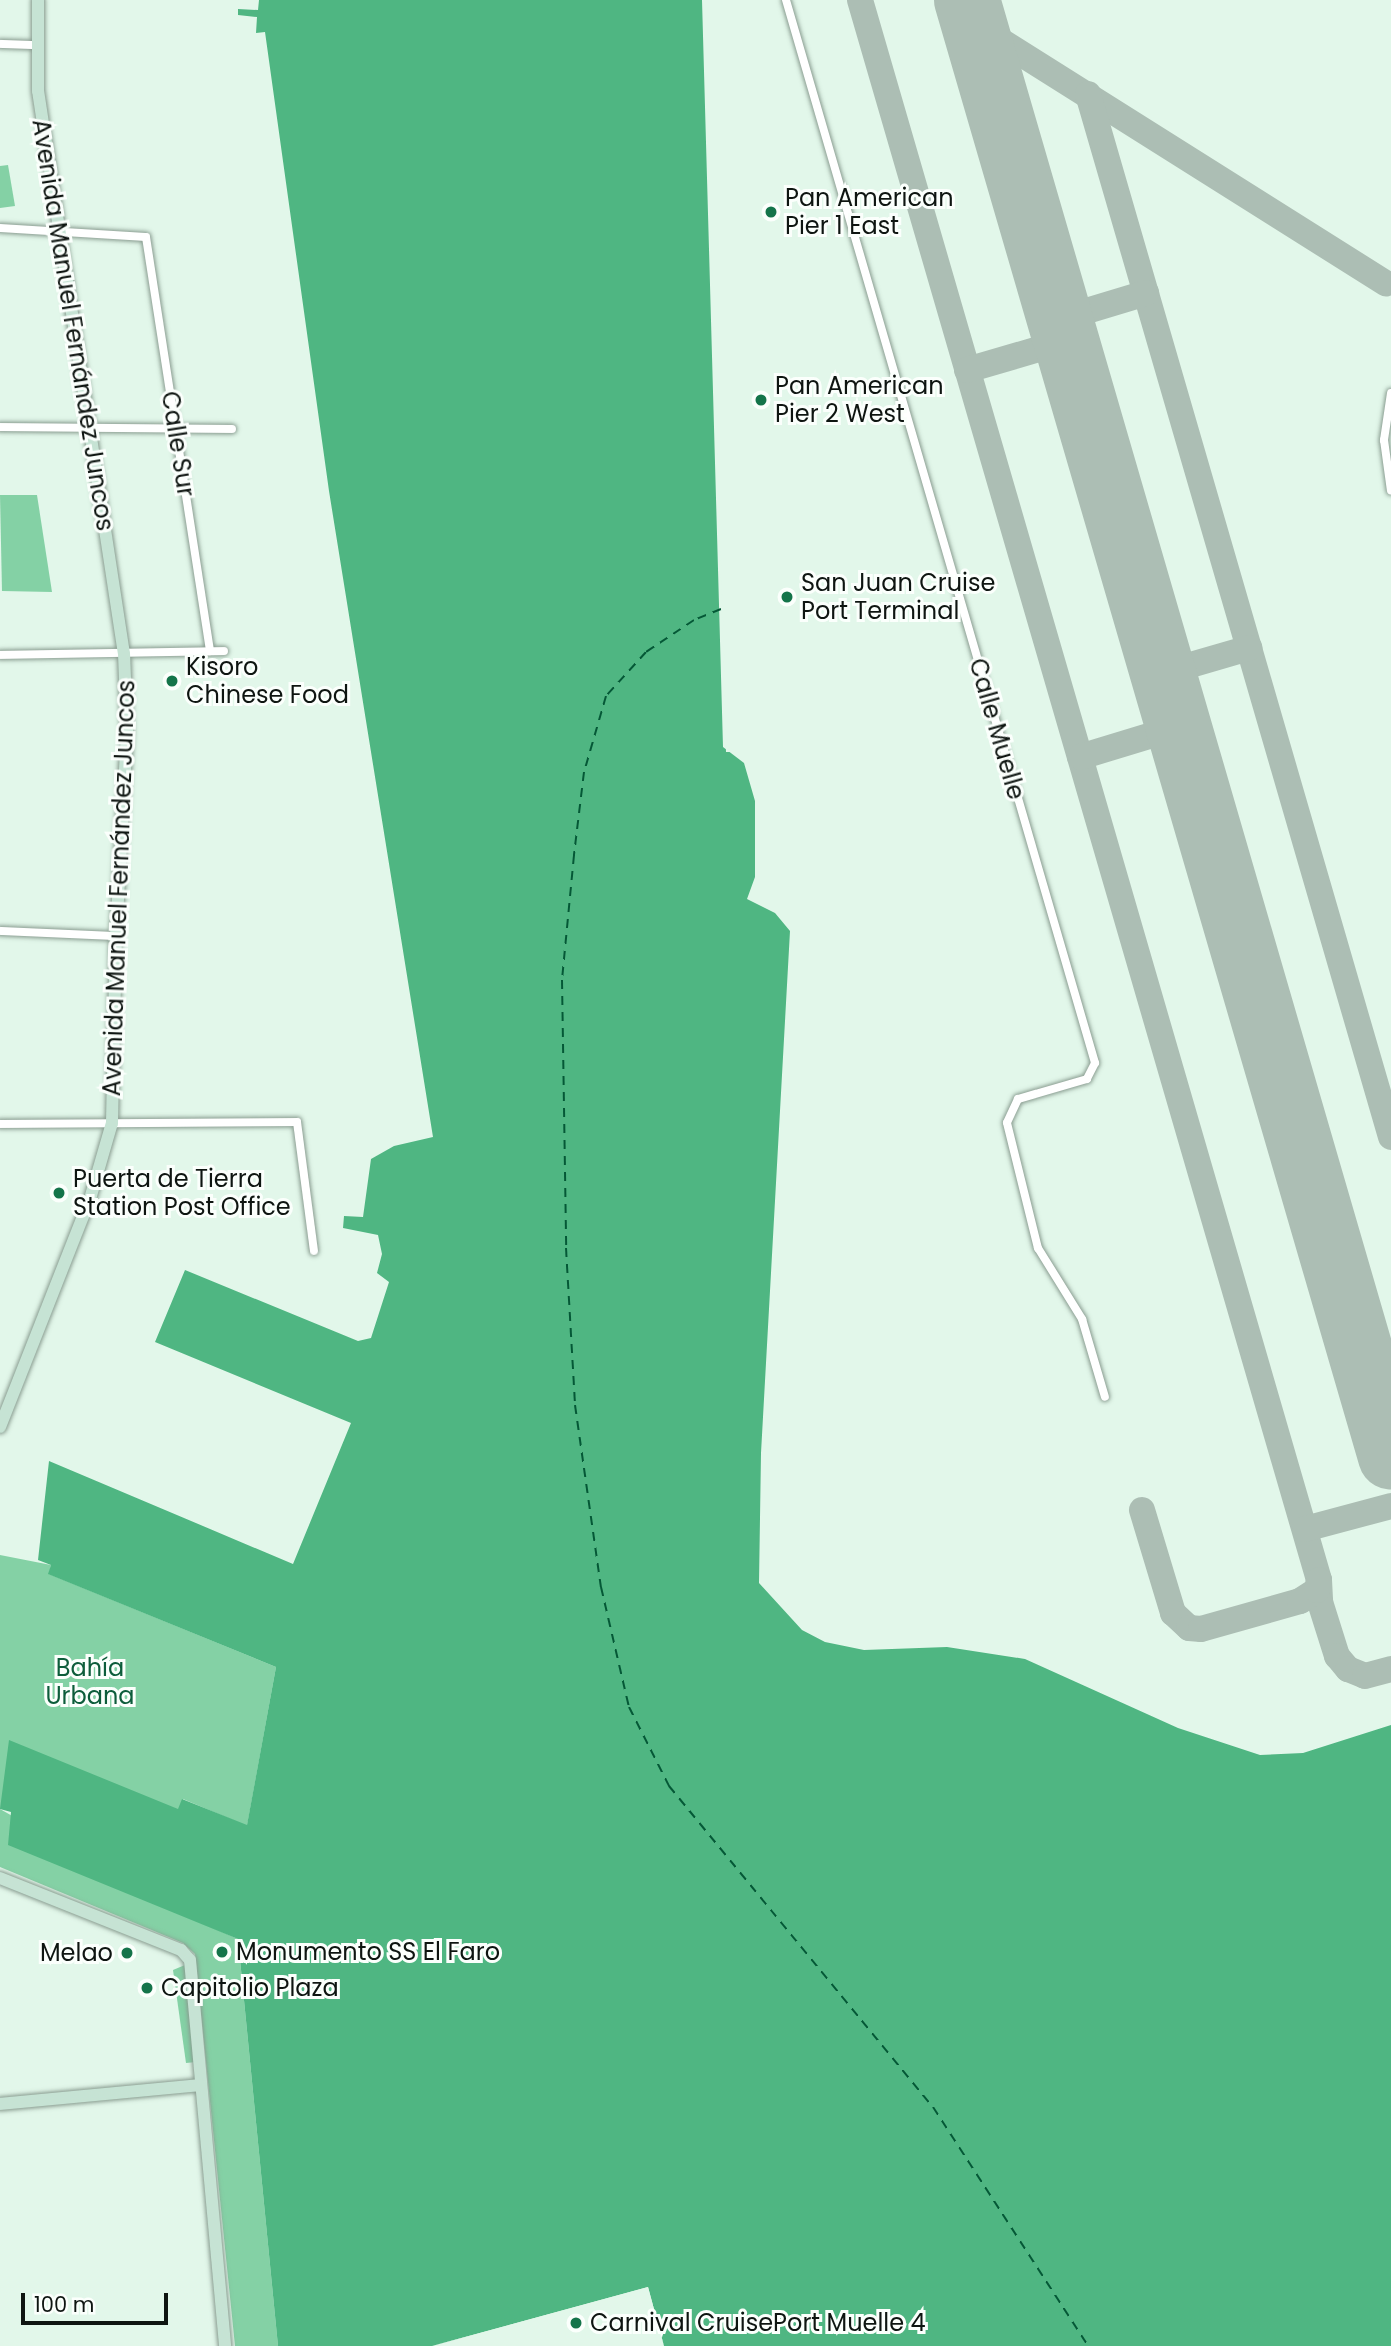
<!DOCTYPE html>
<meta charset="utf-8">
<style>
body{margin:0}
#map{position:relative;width:1391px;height:2346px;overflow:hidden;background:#e2f7ea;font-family:Poppins,sans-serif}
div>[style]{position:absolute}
.green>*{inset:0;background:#84d1a5}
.water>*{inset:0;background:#4fb682}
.pier>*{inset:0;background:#e2f7ea}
.ferry>*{height:2px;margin-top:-1px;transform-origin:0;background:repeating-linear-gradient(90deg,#045836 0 9px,transparent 0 16px)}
.taxiway>*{height:26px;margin:-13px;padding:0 13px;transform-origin:13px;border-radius:13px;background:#acbeb4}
.runway>*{height:66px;margin:-33px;padding:0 33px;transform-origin:33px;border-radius:33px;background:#acbeb4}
.roads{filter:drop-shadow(0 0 2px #8a9d91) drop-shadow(0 0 2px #8a9d91)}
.minor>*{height:8px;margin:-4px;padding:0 4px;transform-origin:4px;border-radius:4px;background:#fff}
.secondary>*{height:12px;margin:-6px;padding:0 6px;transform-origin:6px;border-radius:6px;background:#c6e3d4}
.dots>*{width:19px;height:19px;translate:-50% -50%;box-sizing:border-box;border:4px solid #fbfffc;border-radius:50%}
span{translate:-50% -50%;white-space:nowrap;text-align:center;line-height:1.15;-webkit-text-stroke:6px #fbfffc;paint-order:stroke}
.poi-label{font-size:24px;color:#0e1511}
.left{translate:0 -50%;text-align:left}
.right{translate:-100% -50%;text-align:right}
.street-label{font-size:24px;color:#0e1511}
.park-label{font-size:24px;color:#0d5d3b}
.scale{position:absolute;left:21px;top:2293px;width:147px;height:32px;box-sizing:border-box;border:4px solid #0e1511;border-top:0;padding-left:9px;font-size:21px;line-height:24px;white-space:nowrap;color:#0e1511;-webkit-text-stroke:5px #fbfffc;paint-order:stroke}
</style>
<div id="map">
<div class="green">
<div style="clip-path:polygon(8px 165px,15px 206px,0 208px,0 166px)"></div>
<div style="clip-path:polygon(0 495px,37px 495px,52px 592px,2px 591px)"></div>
<div style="clip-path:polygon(0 1555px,51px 1565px,49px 1574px,276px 1667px,247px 1826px,183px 1799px,179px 1809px,0 1809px,195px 1920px,238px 1939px,278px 2346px,235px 2346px,195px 1954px,183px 1943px,0 1867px)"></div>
<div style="clip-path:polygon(185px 1965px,196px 2062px,186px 2063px,173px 1970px)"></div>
</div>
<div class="water">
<div style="clip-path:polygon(259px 0,702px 0,723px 747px,744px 763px,755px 801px,755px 877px,747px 899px,775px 913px,790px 931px,761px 1453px,759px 1583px,802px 1630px,825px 1642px,864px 1650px,947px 1647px,1025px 1659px,1178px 1728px,1260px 1755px,1303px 1753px,1391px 1725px,1391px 2346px,664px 2346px,648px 2287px,432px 2346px,278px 2346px,238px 1939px,8px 1845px,11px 1812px,0 1809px,9px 1740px,178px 1809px,182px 1799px,247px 1825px,276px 1667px,48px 1574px,51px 1565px,38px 1560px,49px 1461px,293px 1564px,351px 1423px,155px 1342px,185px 1270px,358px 1341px,371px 1338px,389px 1282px,377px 1273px,382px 1254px,378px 1235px,343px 1228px,344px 1216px,363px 1217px,371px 1159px,394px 1146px,433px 1137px,329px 491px,265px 32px,256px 33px,257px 17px,238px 15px,238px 9px,258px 10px)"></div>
</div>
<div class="pier">
<div style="clip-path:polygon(706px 72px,727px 746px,738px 752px,726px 752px)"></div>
<div style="clip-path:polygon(648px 2287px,664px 2346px,646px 2291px,432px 2346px)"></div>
</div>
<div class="ferry">
<div style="left:721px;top:609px;width:29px;rotate:158deg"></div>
<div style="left:694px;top:620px;width:58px;rotate:146.3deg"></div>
<div style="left:646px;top:652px;width:59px;rotate:132.3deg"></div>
<div style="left:606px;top:696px;width:79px;rotate:106.1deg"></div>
<div style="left:584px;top:772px;width:84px;rotate:96.9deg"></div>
<div style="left:574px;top:855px;width:126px;rotate:95.5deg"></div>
<div style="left:562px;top:980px;width:268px;rotate:89.1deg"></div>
<div style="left:566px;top:1248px;width:157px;rotate:86.7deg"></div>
<div style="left:575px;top:1405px;width:184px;rotate:81.9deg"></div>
<div style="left:601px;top:1587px;width:123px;rotate:76.9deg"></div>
<div style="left:629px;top:1707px;width:89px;rotate:63.1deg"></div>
<div style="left:669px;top:1786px;width:416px;rotate:50.6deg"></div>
<div style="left:933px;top:2107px;width:285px;rotate:57deg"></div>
</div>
<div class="taxiway">
<div style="left:860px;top:0;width:1645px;rotate:73.8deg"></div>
<div style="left:1319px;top:1580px;width:22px;rotate:87deg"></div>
<div style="left:1320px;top:1602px;width:57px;rotate:72.5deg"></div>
<div style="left:1337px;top:1656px;width:17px;rotate:50deg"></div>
<div style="left:1348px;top:1669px;width:18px;rotate:22deg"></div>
<div style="left:1365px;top:1676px;width:27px;rotate:-15deg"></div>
<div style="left:974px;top:24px;width:487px;rotate:32.2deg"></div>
<div style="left:1088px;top:94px;width:1086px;rotate:73.8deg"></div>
<div style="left:1060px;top:319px;width:90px;rotate:-16.8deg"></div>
<div style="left:967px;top:370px;width:103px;rotate:-16.3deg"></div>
<div style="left:1163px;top:673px;width:90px;rotate:-16.2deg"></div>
<div style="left:1080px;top:757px;width:103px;rotate:-16.9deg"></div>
<div style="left:1142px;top:1510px;width:108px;rotate:73.2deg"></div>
<div style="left:1173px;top:1613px;width:22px;rotate:43deg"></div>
<div style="left:1189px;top:1628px;width:12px;rotate:5deg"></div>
<div style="left:1201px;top:1629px;width:103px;rotate:-15.8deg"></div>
<div style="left:1300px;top:1601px;width:20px;rotate:-33deg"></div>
<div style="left:1317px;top:1590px;width:10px;rotate:-79deg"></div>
<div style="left:1305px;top:1529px;width:89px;rotate:-15deg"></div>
</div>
<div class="runway">
<div style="left:967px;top:0;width:1517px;rotate:73.77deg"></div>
</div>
<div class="roads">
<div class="minor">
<div style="left:786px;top:0;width:1107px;rotate:73.79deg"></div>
<div style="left:1095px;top:1063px;width:18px;rotate:117deg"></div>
<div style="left:1087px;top:1079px;width:72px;rotate:163.8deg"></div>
<div style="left:1018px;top:1099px;width:26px;rotate:115deg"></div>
<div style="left:1007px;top:1123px;width:129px;rotate:76.1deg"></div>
<div style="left:1038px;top:1248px;width:84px;rotate:58.2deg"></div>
<div style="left:1082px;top:1319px;width:81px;rotate:73.6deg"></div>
<div style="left:0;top:44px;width:35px;rotate:2deg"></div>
<div style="left:0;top:228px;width:146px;rotate:3.5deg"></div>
<div style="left:146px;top:237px;width:419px;rotate:81.2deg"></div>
<div style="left:1391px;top:393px;width:48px;rotate:98.5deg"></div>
<div style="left:1384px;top:440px;width:51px;rotate:82.2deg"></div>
<div style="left:0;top:427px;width:232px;rotate:0.5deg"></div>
<div style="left:0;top:655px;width:224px;rotate:-1deg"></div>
<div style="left:0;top:931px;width:116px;rotate:2.5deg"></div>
<div style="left:0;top:1124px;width:297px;rotate:-0.4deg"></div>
<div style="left:297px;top:1122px;width:130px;rotate:82.5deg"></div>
</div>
<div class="secondary">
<div style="left:0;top:1427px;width:245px;rotate:-68.5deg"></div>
<div style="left:90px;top:1199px;width:79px;rotate:-73.9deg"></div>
<div style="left:112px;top:1123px;width:187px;rotate:-88.8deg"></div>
<div style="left:116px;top:936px;width:205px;rotate:-86.9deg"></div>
<div style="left:127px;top:731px;width:77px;rotate:-92.2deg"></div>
<div style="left:124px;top:654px;width:570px;rotate:-98.68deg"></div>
<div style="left:38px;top:91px;width:91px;rotate:-90deg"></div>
<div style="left:0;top:1878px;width:195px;rotate:21.7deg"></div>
<div style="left:181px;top:1950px;width:13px;rotate:48deg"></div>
<div style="left:190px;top:1960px;width:388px;rotate:84.8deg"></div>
<div style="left:0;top:2104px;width:201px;rotate:-5.4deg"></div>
</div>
</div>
<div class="dots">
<div style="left:771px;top:212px;background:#14744a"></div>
<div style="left:761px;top:400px;background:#14744a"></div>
<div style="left:787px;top:597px;background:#14744a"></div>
<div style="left:172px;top:681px;background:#14744a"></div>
<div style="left:59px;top:1193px;background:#14744a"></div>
<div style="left:222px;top:1952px;background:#14744a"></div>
<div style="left:127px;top:1953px;background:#14744a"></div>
<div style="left:147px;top:1988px;background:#14744a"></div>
<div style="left:576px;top:2323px;background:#14744a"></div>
</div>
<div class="poi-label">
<span class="left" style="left:785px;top:212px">Pan American<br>Pier 1 East</span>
<span class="left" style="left:775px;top:400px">Pan American<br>Pier 2 West</span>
<span class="left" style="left:801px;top:597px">San Juan Cruise<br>Port Terminal</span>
<span class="left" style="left:186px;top:681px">Kisoro<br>Chinese Food</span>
<span class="left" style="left:73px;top:1193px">Puerta de Tierra<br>Station Post Office</span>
<span class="left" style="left:236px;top:1952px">Monumento SS El Faro</span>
<span class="right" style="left:113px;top:1953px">Melao</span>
<span class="left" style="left:161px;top:1988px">Capitolio Plaza</span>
<span class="left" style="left:590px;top:2323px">Carnival CruisePort Muelle 4</span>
</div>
<div class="street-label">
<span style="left:73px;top:325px;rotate:81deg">Avenida Manuel Fernández Juncos</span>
<span style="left:178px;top:444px;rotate:81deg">Calle Sur</span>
<span style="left:997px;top:729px;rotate:74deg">Calle Muelle</span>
<span style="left:119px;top:888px;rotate:-88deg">Avenida Manuel Fernández Juncos</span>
</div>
<div class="park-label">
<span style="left:90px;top:1682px">Bahía<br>Urbana</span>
</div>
<div class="scale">100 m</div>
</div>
